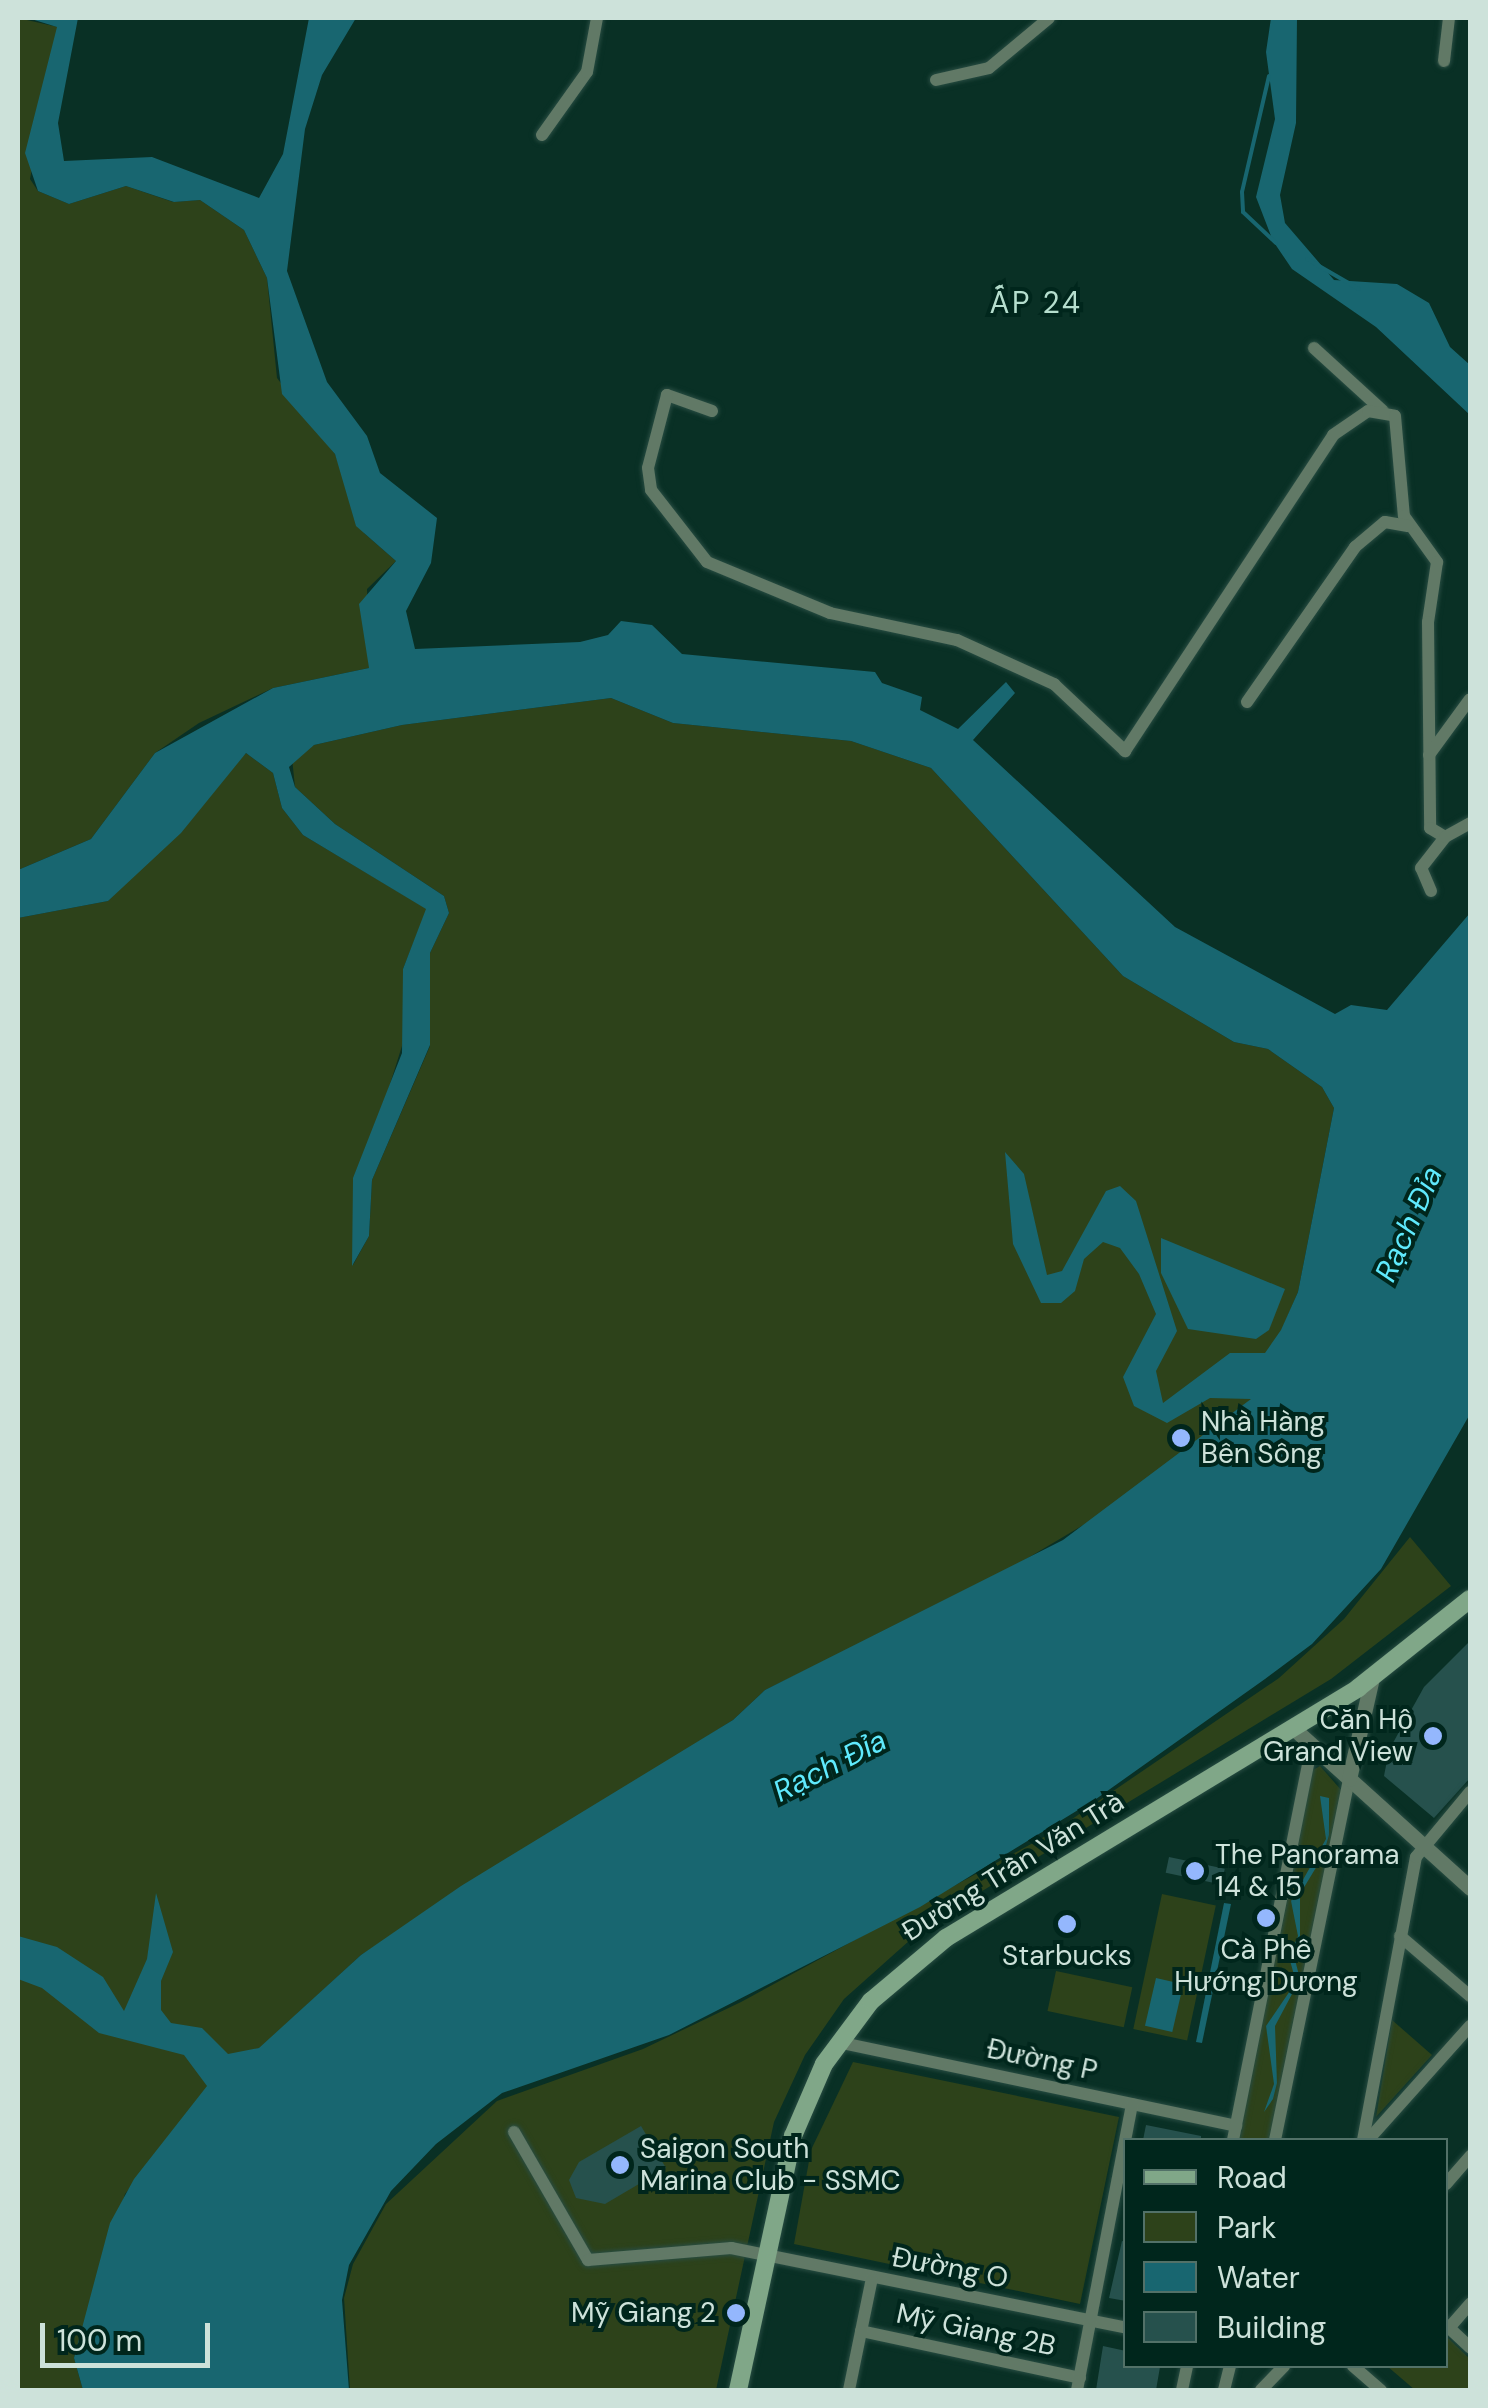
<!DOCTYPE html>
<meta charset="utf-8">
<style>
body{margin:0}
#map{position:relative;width:1488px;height:2408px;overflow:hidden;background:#093025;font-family:"DM Sans",sans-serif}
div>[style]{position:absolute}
.green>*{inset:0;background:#2d421a;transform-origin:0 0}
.water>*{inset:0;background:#186670;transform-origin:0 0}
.stream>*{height:4px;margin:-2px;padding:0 2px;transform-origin:2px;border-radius:2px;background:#186670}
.building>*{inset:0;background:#26514d;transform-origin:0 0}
.roads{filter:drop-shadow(0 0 2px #284c42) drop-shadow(0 0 2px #284c42)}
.minor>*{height:12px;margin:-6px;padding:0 6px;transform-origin:6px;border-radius:6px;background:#617966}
.tertiary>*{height:15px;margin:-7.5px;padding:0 7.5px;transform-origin:7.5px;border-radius:7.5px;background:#617966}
.secondary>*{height:18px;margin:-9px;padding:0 9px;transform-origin:9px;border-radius:9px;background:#80a788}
.dots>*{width:28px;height:28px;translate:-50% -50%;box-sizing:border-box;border:5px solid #00261c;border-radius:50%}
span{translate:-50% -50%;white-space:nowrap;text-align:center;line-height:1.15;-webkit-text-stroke:8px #00261c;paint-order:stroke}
.poi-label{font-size:28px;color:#cde2da}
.left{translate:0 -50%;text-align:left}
.right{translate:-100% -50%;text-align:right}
.street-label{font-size:28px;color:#cde2da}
.neighbourhood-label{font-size:30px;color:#b5dece;letter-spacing:2.5px}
.water-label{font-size:30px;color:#5feafd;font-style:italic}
.frame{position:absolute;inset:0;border:20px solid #cde2da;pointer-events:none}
.legend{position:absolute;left:1123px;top:2138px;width:325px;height:230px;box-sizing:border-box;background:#00261c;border:2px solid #527168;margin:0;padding:12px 18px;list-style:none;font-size:30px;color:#cde2da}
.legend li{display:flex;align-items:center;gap:20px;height:50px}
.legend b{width:50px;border:2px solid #527168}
.scale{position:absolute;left:40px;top:2323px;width:170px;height:45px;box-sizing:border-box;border:5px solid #cde2da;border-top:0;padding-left:12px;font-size:30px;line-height:35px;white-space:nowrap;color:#cde2da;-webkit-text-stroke:8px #00261c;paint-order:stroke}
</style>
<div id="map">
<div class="green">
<div style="clip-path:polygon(18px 18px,58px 27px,30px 179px,38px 191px,69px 204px,126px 186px,173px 202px,200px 200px,244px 230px,267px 278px,277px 378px,335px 454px,364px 533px,396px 561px,367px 589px,369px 668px,273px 688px,199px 723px,155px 753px,91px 839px,18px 870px)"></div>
<div style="clip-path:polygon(611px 698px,673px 723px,851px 741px,931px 768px,1123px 976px,1234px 1042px,1268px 1049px,1322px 1087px,1334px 1108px,1298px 1292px,1252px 1399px,1127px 1499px,984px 1584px,765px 1690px,733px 1720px,361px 1955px,260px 2048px,234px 2055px,125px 2194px,74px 2358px,83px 2390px,18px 2390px,18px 918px,108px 901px,246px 753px,273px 773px,282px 808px,303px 835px,427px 909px,403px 969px,407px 1030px,374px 1135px,353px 1265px,369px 1236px,372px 1180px,430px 1046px,430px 953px,449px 913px,444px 896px,335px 824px,295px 787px,292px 758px,314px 745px,402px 725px)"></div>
<div style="clip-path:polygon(1410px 1537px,1451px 1586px,1331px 1679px,928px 1924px,844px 1999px,805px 2055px,774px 2122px,716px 2390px,350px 2390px,344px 2298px,353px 2264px,386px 2204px,497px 2101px,643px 2049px,741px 2002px,1053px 1832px,1279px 1678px,1344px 1619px)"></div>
<div style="clip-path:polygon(1320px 1766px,1342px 1791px,1270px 2140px,1238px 2140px,1313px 1770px)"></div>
<div style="left:1162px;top:1894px;width:55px;height:138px;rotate:12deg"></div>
<div style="left:1056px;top:1971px;width:78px;height:41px;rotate:12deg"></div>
<div style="clip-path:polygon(1392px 2020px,1432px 2055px,1376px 2117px)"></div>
<div style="clip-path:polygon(853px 2062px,1119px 2117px,1080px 2304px,794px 2244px,811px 2150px)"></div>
<div style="clip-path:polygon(1446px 2336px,1470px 2359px,1470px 2390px,1415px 2390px,1387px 2366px,1446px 2366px)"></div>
</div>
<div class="water">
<div style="clip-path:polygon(28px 18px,78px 18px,58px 123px,64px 161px,152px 157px,259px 198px,283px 154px,309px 18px,356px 18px,322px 75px,305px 129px,287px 271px,327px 382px,367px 436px,380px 473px,437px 518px,431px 563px,406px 611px,415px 649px,580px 642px,608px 635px,621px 621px,652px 625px,682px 654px,875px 672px,882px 683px,922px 697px,920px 710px,958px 729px,1006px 682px,1015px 693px,973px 740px,1175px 927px,1335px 1014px,1351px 1005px,1387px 1010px,1470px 913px,1470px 1414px,1381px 1569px,1312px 1644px,1265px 1679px,1096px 1799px,920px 1907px,669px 2035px,502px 2093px,436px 2144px,391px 2191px,349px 2265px,342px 2300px,349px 2390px,83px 2390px,74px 2358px,110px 2223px,134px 2179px,207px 2086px,184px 2055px,99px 2033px,42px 1988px,18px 1979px,18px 1936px,57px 1947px,103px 1977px,124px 2011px,147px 1959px,156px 1893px,173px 1952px,161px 1981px,161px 2010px,171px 2023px,202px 2028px,228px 2054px,259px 2048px,361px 1955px,461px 1886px,733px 1720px,765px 1690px,1063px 1540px,1251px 1399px,1210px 1398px,1167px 1423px,1134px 1406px,1123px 1377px,1156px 1314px,1139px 1274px,1120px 1248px,1103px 1242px,1084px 1259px,1075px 1291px,1061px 1303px,1041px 1303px,1013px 1244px,1005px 1152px,1024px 1174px,1047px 1275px,1062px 1271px,1106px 1191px,1120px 1186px,1136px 1201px,1177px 1331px,1156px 1371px,1163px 1403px,1230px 1353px,1265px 1353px,1281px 1330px,1298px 1292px,1334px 1108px,1322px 1087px,1268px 1049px,1234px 1042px,1123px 976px,931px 768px,851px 741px,673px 723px,611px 698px,402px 725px,314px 745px,289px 767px,295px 787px,335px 824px,444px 896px,449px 913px,430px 953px,430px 1045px,372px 1180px,369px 1236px,352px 1266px,353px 1178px,402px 1053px,403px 969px,426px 909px,303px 835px,282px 808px,273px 773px,246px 753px,181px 833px,108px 901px,18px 918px,18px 870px,91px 839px,155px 753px,273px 688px,369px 668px,359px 604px,396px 561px,356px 526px,335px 454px,282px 394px,267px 278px,244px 230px,200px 200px,174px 202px,126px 186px,69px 204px,38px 191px,25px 153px,57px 27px)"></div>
<div style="clip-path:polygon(1271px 18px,1297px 18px,1296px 123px,1280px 195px,1285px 223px,1334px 280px,1397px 284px,1429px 303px,1450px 347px,1470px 365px,1470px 415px,1376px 327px,1292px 269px,1273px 241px,1256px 197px,1275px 119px,1266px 52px)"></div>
<div style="clip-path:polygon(1161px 1238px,1285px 1289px,1269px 1330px,1256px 1339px,1188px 1329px,1161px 1273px)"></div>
<div style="clip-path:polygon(1320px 1796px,1329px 1798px,1329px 1835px,1323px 1856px,1300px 1894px,1300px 1941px,1294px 1956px,1300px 1979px,1275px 2026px,1277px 2083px,1273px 2099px,1264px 2112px,1274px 2084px,1266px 2026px,1296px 1982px,1289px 1957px,1298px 1936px,1291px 1901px,1326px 1839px)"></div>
<div style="clip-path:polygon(1224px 1903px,1231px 1904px,1202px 2043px,1196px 2042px)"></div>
<div style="left:1156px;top:1978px;width:28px;height:49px;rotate:13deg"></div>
</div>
<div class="stream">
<div style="left:1269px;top:76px;width:119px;rotate:103.1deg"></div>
<div style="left:1242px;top:192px;width:20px;rotate:87deg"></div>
<div style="left:1243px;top:212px;width:45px;rotate:43.2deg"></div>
<div style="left:1307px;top:259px;width:60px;rotate:30deg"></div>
</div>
<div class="building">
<div style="clip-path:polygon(1470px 1641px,1470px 1778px,1434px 1818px,1384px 1776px,1389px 1750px,1424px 1687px)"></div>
<div style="left:1169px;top:1857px;width:57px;height:16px;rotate:12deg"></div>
<div style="clip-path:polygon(1146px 2125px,1201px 2136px,1201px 2140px,1143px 2140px)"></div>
<div style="clip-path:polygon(641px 2126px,666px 2168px,605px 2204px,576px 2198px,569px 2180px,579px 2162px)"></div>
<div style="clip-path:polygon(1122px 2241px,1126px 2242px,1126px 2301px,1109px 2298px)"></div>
<div style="clip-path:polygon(1103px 2346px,1126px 2351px,1126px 2366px,1160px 2367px,1156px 2390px,1096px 2390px)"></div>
</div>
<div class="roads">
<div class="minor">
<div style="left:1444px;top:61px;width:43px;rotate:-83.4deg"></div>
<div style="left:936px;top:80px;width:54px;rotate:-12.8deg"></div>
<div style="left:989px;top:68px;width:78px;rotate:-39.8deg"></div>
<div style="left:542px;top:135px;width:77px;rotate:-54.5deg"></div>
<div style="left:587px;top:72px;width:55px;rotate:-79.5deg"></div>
<div style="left:1314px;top:348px;width:93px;rotate:42.4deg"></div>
<div style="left:712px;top:411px;width:48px;rotate:-160.4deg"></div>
<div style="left:667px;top:395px;width:75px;rotate:104.6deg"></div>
<div style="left:648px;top:468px;width:22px;rotate:82deg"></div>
<div style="left:651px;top:490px;width:91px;rotate:52.1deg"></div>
<div style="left:707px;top:562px;width:133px;rotate:22.5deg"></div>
<div style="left:830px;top:613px;width:130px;rotate:12deg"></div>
<div style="left:957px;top:640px;width:107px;rotate:24.4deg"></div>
<div style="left:1054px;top:684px;width:98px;rotate:43.3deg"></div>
<div style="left:1125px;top:751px;width:378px;rotate:-56.6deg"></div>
<div style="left:1333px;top:435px;width:42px;rotate:-34.4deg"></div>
<div style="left:1368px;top:411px;width:27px;rotate:10deg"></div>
<div style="left:1395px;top:416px;width:100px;rotate:84.9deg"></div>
<div style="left:1404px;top:516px;width:57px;rotate:54.3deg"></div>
<div style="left:1437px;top:562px;width:61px;rotate:98.5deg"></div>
<div style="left:1428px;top:622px;width:206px;rotate:89.4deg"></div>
<div style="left:1430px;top:828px;width:17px;rotate:31deg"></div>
<div style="left:1247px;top:702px;width:189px;rotate:-55.1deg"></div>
<div style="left:1355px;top:547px;width:39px;rotate:-40deg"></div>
<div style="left:1385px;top:522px;width:23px;rotate:10deg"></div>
<div style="left:1429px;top:755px;width:69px;rotate:-53.8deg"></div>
<div style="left:1431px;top:891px;width:25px;rotate:-113deg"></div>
<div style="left:1421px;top:868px;width:39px;rotate:-52deg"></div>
<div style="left:1445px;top:837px;width:29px;rotate:-29deg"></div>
<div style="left:1400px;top:1936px;width:92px;rotate:40.6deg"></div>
<div style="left:838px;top:2042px;width:407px;rotate:11.9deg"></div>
<div style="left:514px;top:2132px;width:148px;rotate:60deg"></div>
<div style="left:588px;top:2260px;width:144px;rotate:-4.8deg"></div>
<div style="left:731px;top:2248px;width:403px;rotate:11.4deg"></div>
<div style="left:1233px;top:2140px;width:402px;rotate:-78.7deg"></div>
<div style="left:1275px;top:2140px;width:369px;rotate:-78.4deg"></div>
<div style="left:1363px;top:2140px;width:288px;rotate:-79.4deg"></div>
<div style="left:1416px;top:1857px;width:85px;rotate:-50.3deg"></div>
<div style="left:1368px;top:2140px;width:153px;rotate:-48.2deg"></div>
<div style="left:1446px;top:2184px;width:37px;rotate:-49deg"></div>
<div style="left:1446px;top:2325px;width:33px;rotate:43deg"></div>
<div style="left:1449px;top:2328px;width:32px;rotate:-49deg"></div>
<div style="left:861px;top:2331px;width:224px;rotate:12.1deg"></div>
<div style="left:1353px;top:2366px;width:37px;rotate:41deg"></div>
<div style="left:849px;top:2390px;width:114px;rotate:-78.4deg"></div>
<div style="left:1077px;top:2390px;width:291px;rotate:-79.1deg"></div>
<div style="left:1182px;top:2390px;width:25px;rotate:-78deg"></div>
<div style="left:1224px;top:2390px;width:25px;rotate:-76deg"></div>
<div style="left:1261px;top:2390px;width:33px;rotate:-46deg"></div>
</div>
<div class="tertiary">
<div style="left:1292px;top:1727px;width:240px;rotate:42.1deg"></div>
<div style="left:1349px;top:1779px;width:104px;rotate:-77.2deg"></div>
</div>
<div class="secondary">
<div style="left:738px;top:2390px;width:260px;rotate:-77.8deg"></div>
<div style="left:793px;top:2136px;width:78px;rotate:-66.7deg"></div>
<div style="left:824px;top:2064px;width:79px;rotate:-53.3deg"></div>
<div style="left:871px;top:2001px;width:98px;rotate:-40deg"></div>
<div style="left:946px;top:1938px;width:482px;rotate:-31.2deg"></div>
<div style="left:1358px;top:1688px;width:143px;rotate:-38.5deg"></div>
</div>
</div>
<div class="dots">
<div style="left:1181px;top:1438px;background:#94b7fd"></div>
<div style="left:1433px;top:1736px;background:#94b7fd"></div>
<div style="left:1195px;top:1871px;background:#94b7fd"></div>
<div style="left:1266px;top:1918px;background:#94b7fd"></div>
<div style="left:1067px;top:1924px;background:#94b7fd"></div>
<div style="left:620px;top:2165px;background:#94b7fd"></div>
<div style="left:736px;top:2313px;background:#94b7fd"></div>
</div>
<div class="poi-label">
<span class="left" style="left:1201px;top:1438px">Nhà Hàng<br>Bên Sông</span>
<span class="right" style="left:1413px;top:1736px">Căn Hộ<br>Grand View</span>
<span class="left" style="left:1215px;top:1871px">The Panorama<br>14 &amp; 15</span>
<span style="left:1266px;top:1966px">Cà Phê<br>Hướng Dương</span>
<span style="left:1067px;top:1956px">Starbucks</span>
<span class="left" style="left:640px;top:2165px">Saigon South<br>Marina Club - SSMC</span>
<span class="right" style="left:716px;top:2313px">Mỹ Giang 2</span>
</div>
<div class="street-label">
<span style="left:1013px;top:1867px;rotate:-32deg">Đường Trần Văn Trà</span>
<span style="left:1042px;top:2060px;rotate:12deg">Đường P</span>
<span style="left:950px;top:2268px;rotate:11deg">Đường O</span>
<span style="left:976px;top:2330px;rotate:12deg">Mỹ Giang 2B</span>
</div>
<div class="neighbourhood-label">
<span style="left:1036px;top:303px">ẤP 24</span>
</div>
<div class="water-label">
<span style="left:1409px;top:1224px;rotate:-66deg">Rạch Đỉa</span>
<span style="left:830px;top:1766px;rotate:-27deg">Rạch Đỉa</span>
</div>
<div class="frame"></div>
<ul class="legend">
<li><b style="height:12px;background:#80a788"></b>Road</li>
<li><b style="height:28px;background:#2d421a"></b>Park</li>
<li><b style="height:28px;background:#186670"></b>Water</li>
<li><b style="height:28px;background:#26514d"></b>Building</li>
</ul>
<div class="scale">100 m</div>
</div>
